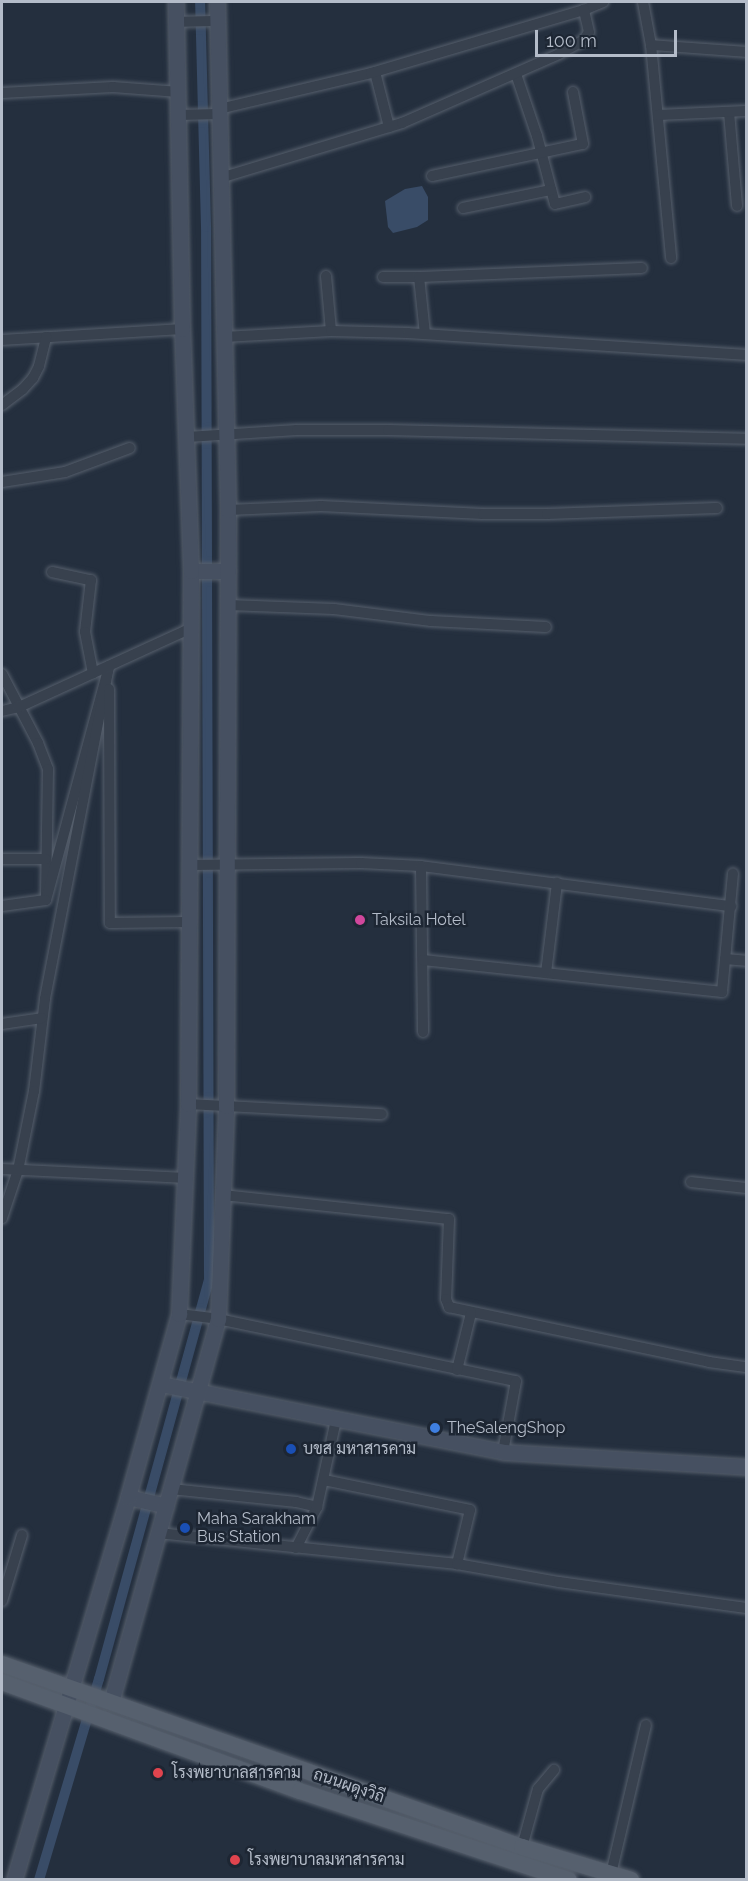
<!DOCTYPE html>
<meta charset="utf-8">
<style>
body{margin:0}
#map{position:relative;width:748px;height:1881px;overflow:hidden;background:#242f3e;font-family:Raleway,Sarabun,sans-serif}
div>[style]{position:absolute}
.water>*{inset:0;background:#394c67}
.canal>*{height:10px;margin:-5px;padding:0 5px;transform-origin:5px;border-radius:5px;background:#394c67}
.roads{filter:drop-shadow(0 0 2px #565f6c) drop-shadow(0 0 2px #565f6c)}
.street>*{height:10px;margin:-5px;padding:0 5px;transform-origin:5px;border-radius:5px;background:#38414e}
.secondary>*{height:15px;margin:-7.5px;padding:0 7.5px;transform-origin:7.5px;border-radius:7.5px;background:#465061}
.primary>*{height:16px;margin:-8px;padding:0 8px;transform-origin:8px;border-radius:8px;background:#56606e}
.dots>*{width:16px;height:16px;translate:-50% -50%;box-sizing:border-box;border:3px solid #1d2633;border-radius:50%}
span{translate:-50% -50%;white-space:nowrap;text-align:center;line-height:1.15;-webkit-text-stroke:5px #1d2633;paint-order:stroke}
.poi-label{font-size:16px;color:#b4bcc9}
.left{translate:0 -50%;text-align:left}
.street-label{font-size:16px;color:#b4bcc9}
.frame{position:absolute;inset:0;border:3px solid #b4bcc9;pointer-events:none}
.scale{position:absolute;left:535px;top:30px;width:142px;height:27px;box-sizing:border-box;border:3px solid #b4bcc9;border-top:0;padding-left:8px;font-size:18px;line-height:21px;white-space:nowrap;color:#b4bcc9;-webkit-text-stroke:4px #1d2633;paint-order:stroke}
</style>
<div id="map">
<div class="water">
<div style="clip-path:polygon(422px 186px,428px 197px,428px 220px,417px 227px,393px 233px,388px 227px,385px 201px,405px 189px)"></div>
</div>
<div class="canal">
<div style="left:39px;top:1880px;width:210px;rotate:-73.4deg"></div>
<div style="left:99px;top:1679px;width:414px;rotate:-74.6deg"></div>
<div style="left:209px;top:1280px;width:1053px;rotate:-90.16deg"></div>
<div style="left:206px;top:227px;width:225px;rotate:-91.5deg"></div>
</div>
<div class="roads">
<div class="street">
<div style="left:643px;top:2px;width:44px;rotate:79.5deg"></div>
<div style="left:651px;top:45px;width:214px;rotate:84.6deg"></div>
<div style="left:176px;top:22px;width:42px;rotate:-1.4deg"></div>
<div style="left:651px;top:45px;width:95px;rotate:4.2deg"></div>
<div style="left:375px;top:72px;width:57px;rotate:75.7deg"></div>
<div style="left:516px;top:74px;width:65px;rotate:71.3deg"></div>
<div style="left:537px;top:136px;width:70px;rotate:75.2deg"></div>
<div style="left:555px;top:204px;width:31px;rotate:-13deg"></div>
<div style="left:2px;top:93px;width:111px;rotate:-3.1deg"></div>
<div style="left:113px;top:87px;width:66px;rotate:4.3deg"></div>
<div style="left:219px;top:109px;width:156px;rotate:-13.3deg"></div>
<div style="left:371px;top:73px;width:222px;rotate:-16.5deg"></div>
<div style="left:584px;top:10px;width:21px;rotate:-23deg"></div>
<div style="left:729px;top:112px;width:94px;rotate:85.1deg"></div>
<div style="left:178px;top:115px;width:41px;rotate:-1.4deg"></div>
<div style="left:658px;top:115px;width:88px;rotate:-2.6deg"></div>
<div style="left:432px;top:176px;width:154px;rotate:-12deg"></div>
<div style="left:583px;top:144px;width:53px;rotate:-100.9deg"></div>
<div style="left:220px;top:178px;width:190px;rotate:-16.8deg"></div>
<div style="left:402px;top:123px;width:171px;rotate:-23.7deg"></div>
<div style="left:559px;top:54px;width:29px;rotate:-29deg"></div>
<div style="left:584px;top:40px;width:9px;rotate:-58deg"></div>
<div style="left:589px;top:32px;width:23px;rotate:-103deg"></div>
<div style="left:463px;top:208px;width:90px;rotate:-11.6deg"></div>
<div style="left:326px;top:276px;width:55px;rotate:84.8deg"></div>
<div style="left:383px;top:277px;width:36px"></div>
<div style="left:425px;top:334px;width:57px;rotate:-96deg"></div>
<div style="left:419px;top:277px;width:223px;rotate:-2.3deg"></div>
<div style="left:224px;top:337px;width:107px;rotate:-3.2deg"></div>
<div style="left:331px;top:331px;width:77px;rotate:1.5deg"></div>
<div style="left:408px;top:333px;width:339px;rotate:3.7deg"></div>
<div style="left:2px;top:340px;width:180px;rotate:-3.5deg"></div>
<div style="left:2px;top:405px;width:26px;rotate:-37deg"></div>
<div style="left:23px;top:389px;width:15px;rotate:-48deg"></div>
<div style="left:33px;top:378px;width:13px;rotate:-63deg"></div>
<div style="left:39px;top:366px;width:30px;rotate:-76deg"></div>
<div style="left:187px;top:437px;width:110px;rotate:-3.6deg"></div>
<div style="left:297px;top:430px;width:91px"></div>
<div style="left:388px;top:430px;width:358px;rotate:1.4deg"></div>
<div style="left:2px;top:482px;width:64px;rotate:-9deg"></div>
<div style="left:65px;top:472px;width:69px;rotate:-20.3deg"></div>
<div style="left:228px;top:510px;width:93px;rotate:-2.5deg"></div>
<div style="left:321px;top:506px;width:162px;rotate:2.8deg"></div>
<div style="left:483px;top:514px;width:64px"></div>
<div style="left:547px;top:514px;width:170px;rotate:-2deg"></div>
<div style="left:52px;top:572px;width:40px;rotate:12deg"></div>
<div style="left:91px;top:580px;width:52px;rotate:96.6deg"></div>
<div style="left:85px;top:632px;width:42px;rotate:79deg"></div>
<div style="left:228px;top:605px;width:106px;rotate:2.2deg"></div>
<div style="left:334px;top:609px;width:98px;rotate:7.1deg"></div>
<div style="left:431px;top:621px;width:115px;rotate:3deg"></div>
<div style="left:2px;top:674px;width:78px;rotate:62.4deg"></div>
<div style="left:38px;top:743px;width:28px;rotate:69deg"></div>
<div style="left:48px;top:769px;width:131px;rotate:90.9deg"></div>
<div style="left:46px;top:900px;width:242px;rotate:-74.9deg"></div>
<div style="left:109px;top:666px;width:339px;rotate:100.9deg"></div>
<div style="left:45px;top:999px;width:93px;rotate:96.8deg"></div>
<div style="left:34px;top:1091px;width:81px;rotate:101.4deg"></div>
<div style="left:18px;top:1170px;width:51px;rotate:108.4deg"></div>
<div style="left:109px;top:689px;width:234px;rotate:89.8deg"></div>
<div style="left:110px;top:923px;width:79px;rotate:-0.7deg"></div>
<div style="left:2px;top:711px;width:17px;rotate:-13deg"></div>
<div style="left:19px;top:707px;width:187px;rotate:-24.6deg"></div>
<div style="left:2px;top:859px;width:44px"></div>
<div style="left:189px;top:865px;width:172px;rotate:-0.7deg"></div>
<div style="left:361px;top:863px;width:60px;rotate:2.9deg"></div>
<div style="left:421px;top:866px;width:313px;rotate:7.4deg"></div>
<div style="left:421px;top:866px;width:166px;rotate:89.3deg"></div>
<div style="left:2px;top:906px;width:44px;rotate:-7.8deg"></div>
<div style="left:725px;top:959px;width:21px;rotate:5deg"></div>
<div style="left:423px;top:960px;width:301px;rotate:6.1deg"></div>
<div style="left:722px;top:992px;width:119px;rotate:-84.7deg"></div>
<div style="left:546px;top:973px;width:91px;rotate:-83deg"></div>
<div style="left:2px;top:1024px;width:40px;rotate:-8.5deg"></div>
<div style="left:188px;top:1104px;width:194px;rotate:3deg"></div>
<div style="left:2px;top:1169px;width:185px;rotate:2.8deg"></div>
<div style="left:691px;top:1182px;width:55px;rotate:6.2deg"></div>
<div style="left:223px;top:1195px;width:227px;rotate:6.1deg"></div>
<div style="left:449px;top:1219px;width:80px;rotate:92.1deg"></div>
<div style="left:446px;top:1299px;width:9px;rotate:69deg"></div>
<div style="left:449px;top:1307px;width:266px;rotate:11.9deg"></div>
<div style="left:709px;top:1362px;width:37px;rotate:8deg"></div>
<div style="left:179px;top:1314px;width:39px;rotate:7deg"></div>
<div style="left:218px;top:1319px;width:304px;rotate:11.8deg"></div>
<div style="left:516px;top:1381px;width:72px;rotate:100.4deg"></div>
<div style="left:457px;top:1370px;width:59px;rotate:-76.2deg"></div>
<div style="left:324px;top:1480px;width:149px;rotate:11.6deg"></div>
<div style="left:470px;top:1510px;width:56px;rotate:103.5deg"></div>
<div style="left:171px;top:1489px;width:126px;rotate:5.9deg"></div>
<div style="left:296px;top:1502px;width:22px;rotate:13deg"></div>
<div style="left:317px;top:1507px;width:46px;rotate:117.1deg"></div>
<div style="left:317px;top:1507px;width:89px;rotate:-77.7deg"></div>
<div style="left:158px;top:1533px;width:301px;rotate:5.9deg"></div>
<div style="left:457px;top:1564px;width:104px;rotate:10deg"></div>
<div style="left:559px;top:1582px;width:189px;rotate:7.9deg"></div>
<div style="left:2px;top:1601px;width:69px;rotate:-73.1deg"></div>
<div style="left:522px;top:1847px;width:60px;rotate:-74.6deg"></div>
<div style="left:538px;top:1789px;width:25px;rotate:-50deg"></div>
<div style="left:611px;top:1874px;width:153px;rotate:-76.8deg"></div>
</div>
<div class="secondary">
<div style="left:191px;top:571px;width:37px"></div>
<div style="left:161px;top:1384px;width:349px;rotate:11.2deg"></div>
<div style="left:503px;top:1452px;width:243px;rotate:3.5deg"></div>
<div style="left:128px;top:1497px;width:39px;rotate:13deg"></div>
<div style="left:111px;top:1702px;width:398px;rotate:-74.4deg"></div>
<div style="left:218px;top:1319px;width:213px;rotate:-87.8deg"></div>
<div style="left:226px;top:1106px;width:596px;rotate:-89.81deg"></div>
<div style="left:228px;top:510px;width:508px;rotate:-91.24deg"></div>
<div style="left:14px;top:1880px;width:400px;rotate:-73.4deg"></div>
<div style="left:128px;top:1497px;width:190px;rotate:-74.4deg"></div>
<div style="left:179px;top:1314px;width:210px;rotate:-87.5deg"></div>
<div style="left:188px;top:1104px;width:533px;rotate:-89.68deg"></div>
<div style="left:191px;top:571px;width:242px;rotate:-92.1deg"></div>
<div style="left:182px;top:329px;width:327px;rotate:-91.1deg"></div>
</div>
<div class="primary">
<div style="left:2px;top:1664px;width:551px;rotate:19.39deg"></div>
<div style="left:522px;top:1847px;width:114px;rotate:16.8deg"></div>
<div style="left:2px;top:1682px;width:317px;rotate:20.1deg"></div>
<div style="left:300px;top:1791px;width:283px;rotate:18.3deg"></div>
</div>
</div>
<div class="dots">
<div style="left:360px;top:920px;background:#d1479c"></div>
<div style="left:435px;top:1428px;background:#3f7fe0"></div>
<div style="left:291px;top:1449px;background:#1a4fb4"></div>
<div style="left:185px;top:1528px;background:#1a4fb4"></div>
<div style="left:158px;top:1773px;background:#e0444e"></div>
<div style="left:235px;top:1860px;background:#e0444e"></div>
</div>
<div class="poi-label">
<span class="left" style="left:372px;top:920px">Taksila Hotel</span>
<span class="left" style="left:447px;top:1428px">TheSalengShop</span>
<span class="left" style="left:303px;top:1449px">บขส มหาสารคาม</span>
<span class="left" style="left:197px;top:1528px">Maha Sarakham<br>Bus Station</span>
<span class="left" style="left:172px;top:1773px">โรงพยาบาลสารคาม</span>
<span class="left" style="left:248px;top:1860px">โรงพยาบาลมหาสารคาม</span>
</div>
<div class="street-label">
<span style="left:349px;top:1786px;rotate:19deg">ถนนผดุงวิถี</span>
</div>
<div class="frame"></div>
<div class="scale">100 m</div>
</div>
